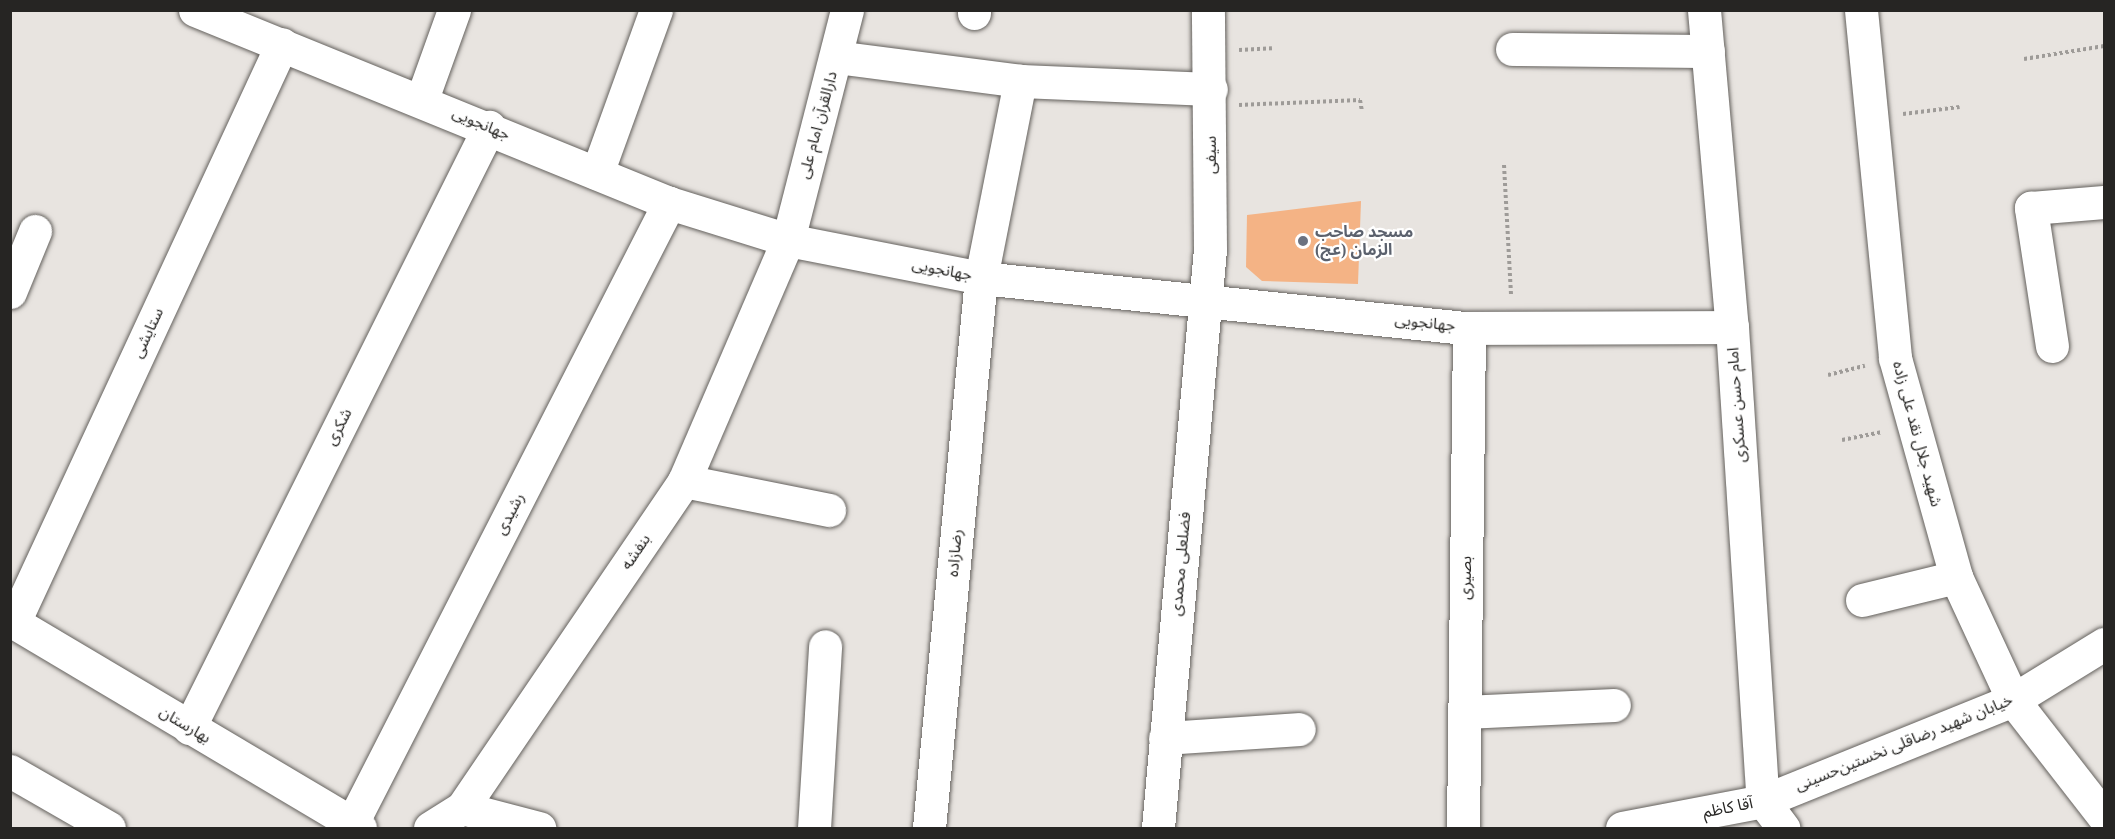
<!DOCTYPE html>
<meta charset="utf-8">
<style>
body{margin:0}
#map{position:relative;width:2115px;height:839px;overflow:hidden;background:#e8e4e0;font-family:"Times New Roman","Noto Sans Arabic",serif}
div>[style]{position:absolute}
.building>*{inset:0;background:#f4b385}
.path>*{height:4px;margin-top:-2px;transform-origin:0;background:repeating-linear-gradient(90deg,#9e9b98 0 3px,transparent 0 6px)}
.roads{filter:drop-shadow(0 0 2px #64615d) drop-shadow(0 0 2px #64615d)}
.minor>*{height:33px;margin:-16.5px;padding:0 16.5px;transform-origin:16.5px;border-radius:16.5px;background:#fff}
.dots>*{width:16px;height:16px;translate:-50% -50%;box-sizing:border-box;border:3px solid #fff;border-radius:50%}
span{translate:-50% -50%;white-space:nowrap;text-align:center;line-height:1.15;-webkit-text-stroke:4.5px #fff;paint-order:stroke}
.street-label{font-size:16px;color:#262523}
.worship-label{font-size:16px;color:#5b616d;font-weight:700}
.left{translate:0 -50%;text-align:left}
.frame{position:absolute;inset:0;border:12px solid #262523;pointer-events:none}
</style>
<div id="map">
<div class="building">
<div style="clip-path:polygon(1361px 201px,1358px 284px,1262px 281px,1246px 267px,1247px 215px)"></div>
</div>
<div class="path">
<div style="left:1239px;top:50px;width:33px;rotate:-3deg"></div>
<div style="left:2024px;top:59px;width:81px;rotate:-9.2deg"></div>
<div style="left:1239px;top:105px;width:121px;rotate:-2.4deg"></div>
<div style="left:1360px;top:100px;width:11px;rotate:80deg"></div>
<div style="left:1903px;top:114px;width:57px;rotate:-7deg"></div>
<div style="left:1504px;top:165px;width:130px;rotate:86.9deg"></div>
<div style="left:1828px;top:375px;width:38px;rotate:-14deg"></div>
<div style="left:1842px;top:440px;width:41px;rotate:-11.3deg"></div>
</div>
<div class="roads">
<div class="minor">
<div style="left:195px;top:10px;width:512px;rotate:22.15deg"></div>
<div style="left:669px;top:203px;width:125px;rotate:17.3deg"></div>
<div style="left:788px;top:240px;width:197px;rotate:11.1deg"></div>
<div style="left:981px;top:278px;width:491px;rotate:5.9deg"></div>
<div style="left:1469px;top:328px;width:263px;rotate:-0.2deg"></div>
<div style="left:1704px;top:10px;width:318px;rotate:85deg"></div>
<div style="left:1732px;top:327px;width:475px;rotate:86.3deg"></div>
<div style="left:1861px;top:10px;width:350px;rotate:84.4deg"></div>
<div style="left:1895px;top:358px;width:227px;rotate:74.4deg"></div>
<div style="left:1956px;top:577px;width:136px;rotate:65.1deg"></div>
<div style="left:2013px;top:700px;width:148px;rotate:52.1deg"></div>
<div style="left:974px;top:13px;width:3px;rotate:-90deg"></div>
<div style="left:1512px;top:49px;width:196px;rotate:0.6deg"></div>
<div style="left:836px;top:57px;width:186px;rotate:7.4deg"></div>
<div style="left:1020px;top:81px;width:191px;rotate:2.4deg"></div>
<div style="left:422px;top:99px;width:95px;rotate:-70.2deg"></div>
<div style="left:597px;top:173px;width:173px;rotate:-70.1deg"></div>
<div style="left:10px;top:292px;width:66px;rotate:-67.7deg"></div>
<div style="left:2052px;top:346px;width:140px;rotate:-98.7deg"></div>
<div style="left:2031px;top:208px;width:73px;rotate:-4.7deg"></div>
<div style="left:684px;top:481px;width:148px;rotate:11.3deg"></div>
<div style="left:1862px;top:600px;width:97px;rotate:-13.7deg"></div>
<div style="left:10px;top:620px;width:407px;rotate:30.7deg"></div>
<div style="left:14px;top:622px;width:637px;rotate:-65.12deg"></div>
<div style="left:1465px;top:712px;width:149px;rotate:-2.7deg"></div>
<div style="left:189px;top:728px;width:672px;rotate:-63.47deg"></div>
<div style="left:1165px;top:738px;width:134px;rotate:-3.8deg"></div>
<div style="left:10px;top:771px;width:114px;rotate:29.9deg"></div>
<div style="left:1763px;top:801px;width:34px;rotate:53deg"></div>
<div style="left:462px;top:808px;width:80px;rotate:14.6deg"></div>
<div style="left:351px;top:825px;width:699px;rotate:-62.92deg"></div>
<div style="left:430px;top:828px;width:38px;rotate:-32deg"></div>
<div style="left:462px;top:808px;width:395px;rotate:-55.8deg"></div>
<div style="left:684px;top:481px;width:262px;rotate:-66.7deg"></div>
<div style="left:788px;top:240px;width:237px;rotate:-75.6deg"></div>
<div style="left:814px;top:828px;width:182px;rotate:-86.5deg"></div>
<div style="left:929px;top:828px;width:552px;rotate:-84.6deg"></div>
<div style="left:981px;top:278px;width:201px;rotate:-78.8deg"></div>
<div style="left:1158px;top:828px;width:581px;rotate:-84.87deg"></div>
<div style="left:1210px;top:249px;width:239px;rotate:-90.5deg"></div>
<div style="left:1463px;top:828px;width:500px;rotate:-89.31deg"></div>
<div style="left:1622px;top:828px;width:144px;rotate:-10.8deg"></div>
<div style="left:1763px;top:801px;width:270px;rotate:-22deg"></div>
<div style="left:2013px;top:700px;width:107px;rotate:-31.6deg"></div>
</div>
</div>
<div class="dots">
<div style="left:1303px;top:241px;background:#6b7280"></div>
</div>
<div class="street-label">
<span style="left:481px;top:124px;rotate:23deg">جهانجویی</span>
<span style="left:818px;top:125px;rotate:-75deg">دارالقرآن امام علی</span>
<span style="left:1211px;top:155px;rotate:-90deg">سیفی</span>
<span style="left:942px;top:270px;rotate:11deg">جهانجویی</span>
<span style="left:1425px;top:323px;rotate:6deg">جهانجویی</span>
<span style="left:148px;top:333px;rotate:-65deg">ستایشی</span>
<span style="left:1737px;top:405px;rotate:-94deg">امام حسن عسکری</span>
<span style="left:339px;top:427px;rotate:-63deg">شکری</span>
<span style="left:1917px;top:434px;rotate:75deg">شهید جلال نقد علی زاده</span>
<span style="left:510px;top:514px;rotate:-63deg">رشیدی</span>
<span style="left:636px;top:552px;rotate:-56deg">بنفشه</span>
<span style="left:955px;top:553px;rotate:-85deg">رضازاده</span>
<span style="left:1181px;top:564px;rotate:-85deg">فضلعلی محمدی</span>
<span style="left:1466px;top:578px;rotate:-89deg">بصیری</span>
<span style="left:185px;top:725px;rotate:31deg">بهارستان</span>
<span style="left:1904px;top:743px;rotate:-22deg">خیابان شهید رضاقلی نخستین‌حسینی</span>
<span style="left:1728px;top:808px;rotate:-11deg">آقا کاظم</span>
</div>
<div class="worship-label">
<span class="left" style="left:1315px;top:241px">مسجد صاحب<br>الزمان (عج)</span>
</div>
<div class="frame"></div>
</div>
